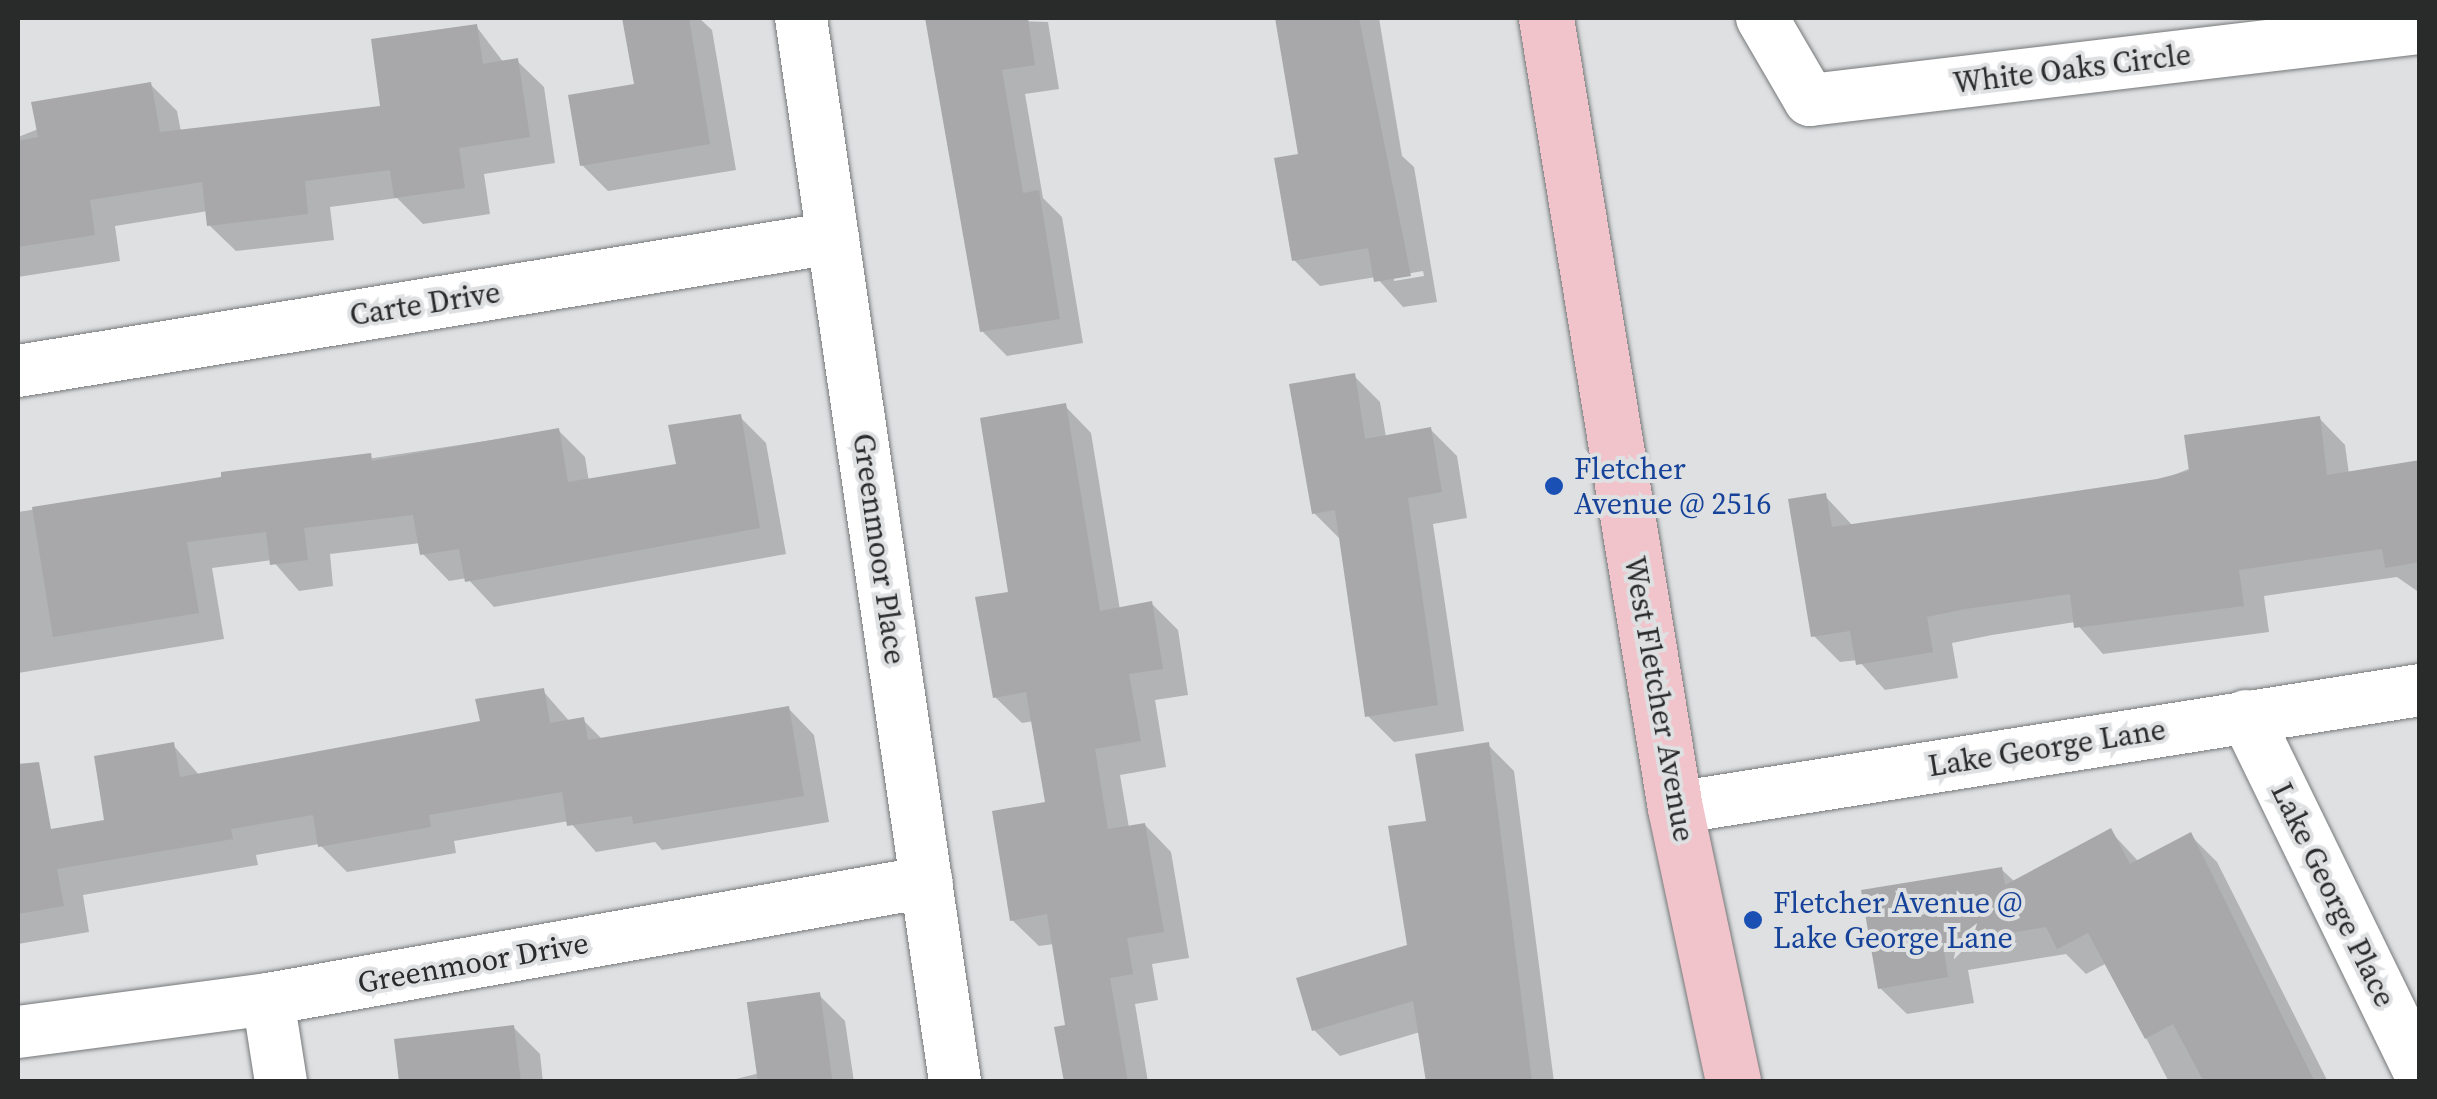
<!DOCTYPE html>
<style>
body{margin:0}
#map{position:relative;width:2437px;height:1099px;overflow:hidden;background:#dee0e2;font-family:"Source Serif 4",serif}
div>[style]{position:absolute}
.shadow>*{inset:0;background:#0003}
.building>*{inset:0;background:#a8a8aa;transform-origin:0 0}
.roads{filter:drop-shadow(0 0 2px #767879) drop-shadow(0 0 2px #767879)}
.minor>*{height:52px;margin:-26px;padding:0 26px;transform-origin:26px;border-radius:26px;background:#fff}
.major>*{height:55px;margin:-27.5px;padding:0 27.5px;transform-origin:27.5px;border-radius:27.5px;background:#f1c3ca}
.dots>*{width:28px;height:28px;translate:-50% -50%;box-sizing:border-box;border:5px solid #dee0e2;border-radius:50%}
span{translate:-50% -50%;white-space:nowrap;text-align:center;line-height:1.15;-webkit-text-stroke:8px #dee0e2;paint-order:stroke}
.street-label{font-size:30px;color:#292a2a}
.transit-label{font-size:30px;color:#164399}
.left{translate:0 -50%;text-align:left}
.frame{position:absolute;inset:0;border:20px solid #292a2a;pointer-events:none}
</style>
<div id="map">
<div class="shadow">
<div style="clip-path:polygon(624px 18px,699px 18px,712px 30px,736px 170px,608px 191px,582px 165px,637px 86px)"></div>
<div style="clip-path:polygon(928px 18px,1048px 22px,1059px 89px,1025px 94px,1043px 198px,1062px 217px,1083px 343px,1007px 356px,982px 331px)"></div>
<div style="clip-path:polygon(evenodd,1277px 18px,1379px 18px,1402px 156px,1414px 167px,1437px 302px,1403px 307px,1376px 277px,1320px 286px,1294px 260px,1301px 156px,1277px 18px,1423px 271px,1424px 276px,1394px 281px,1394px 276px,1423px 271px)"></div>
<div style="clip-path:polygon(476px 26px,504px 63px,517px 61px,544px 87px,555px 163px,484px 174px,490px 214px,423px 224px,397px 198px,330px 207px,334px 240px,236px 251px,209px 225px,208px 211px,115px 226px,120px 261px,18px 277px,18px 137px,151px 85px,177px 111px,181px 132px,383px 108px)"></div>
<div style="clip-path:polygon(1354px 376px,1380px 402px,1386px 437px,1430px 429px,1457px 456px,1467px 518px,1433px 524px,1464px 731px,1394px 742px,1367px 715px,1340px 539px,1314px 513px)"></div>
<div style="clip-path:polygon(1065px 406px,1091px 433px,1120px 610px,1152px 604px,1178px 630px,1188px 695px,1155px 700px,1166px 767px,1120px 775px,1129px 828px,1145px 825px,1171px 852px,1189px 958px,1152px 964px,1158px 1000px,1135px 1004px,1148px 1082px,1066px 1082px,1068px 1027px,1054px 944px,1039px 946px,1012px 920px,1048px 804px,1034px 721px,1022px 723px,995px 697px,1011px 594px)"></div>
<div style="clip-path:polygon(740px 417px,766px 443px,786px 554px,494px 607px,467px 578px,449px 581px,423px 554px,421px 543px,330px 554px,333px 586px,299px 591px,272px 560px,212px 568px,224px 639px,18px 673px,18px 512px,558px 430px,585px 457px,589px 482px,678px 466px)"></div>
<div style="clip-path:polygon(2319px 418px,2345px 445px,2349px 474px,2420px 463px,2420px 593px,2397px 577px,2264px 596px,2269px 632px,2103px 654px,2075px 622px,1992px 635px,1952px 643px,1958px 678px,1885px 690px,1858px 660px,1840px 662px,1814px 636px,1825px 496px,1853px 526px,2158px 481px)"></div>
<div style="clip-path:polygon(543px 691px,570px 722px,583px 720px,603px 740px,788px 708px,814px 735px,829px 822px,662px 850px,655px 842px,596px 852px,569px 821px,454px 841px,456px 853px,347px 872px,319px 844px,256px 855px,258px 865px,83px 895px,89px 932px,18px 944px,18px 837px,107px 822px,173px 745px,200px 776px,483px 723px)"></div>
<div style="clip-path:polygon(1488px 745px,1514px 771px,1554px 1082px,1428px 1082px,1420px 1032px,1340px 1056px,1314px 1030px,1410px 947px,1428px 823px)"></div>
<div style="clip-path:polygon(2111px 832px,2139px 862px,2190px 835px,2217px 862px,2328px 1082px,2169px 1082px,2107px 963px,2086px 974px,2066px 954px,1968px 970px,1974px 1003px,1907px 1014px,1880px 988px,2001px 869px,2015px 882px)"></div>
<div style="clip-path:polygon(819px 995px,845px 1021px,854px 1082px,724px 1082px,760px 1073px)"></div>
<div style="clip-path:polygon(513px 1027px,540px 1054px,543px 1082px,401px 1082px)"></div>
</div>
<div class="building">
<div style="clip-path:polygon(622px 18px,689px 18px,710px 144px,580px 166px,568px 95px,634px 84px)"></div>
<div style="clip-path:polygon(925px 18px,1028px 18px,1035px 65px,1002px 70px,1023px 193px,1039px 190px,1060px 319px,980px 332px)"></div>
<div style="clip-path:polygon(1275px 18px,1359px 18px,1411px 276px,1374px 282px,1368px 248px,1292px 261px,1274px 158px,1298px 154px)"></div>
<div style="clip-path:polygon(477px 24px,483px 64px,518px 58px,530px 137px,459px 148px,465px 188px,394px 198px,390px 170px,305px 181px,308px 214px,207px 226px,202px 182px,90px 200px,95px 235px,18px 247px,18px 141px,38px 137px,31px 102px,151px 82px,160px 132px,380px 106px,371px 39px)"></div>
<div style="clip-path:polygon(1355px 373px,1365px 439px,1431px 427px,1442px 492px,1408px 498px,1438px 705px,1365px 717px,1335px 510px,1312px 514px,1289px 384px)"></div>
<div style="clip-path:polygon(1066px 403px,1100px 611px,1152px 601px,1163px 669px,1129px 674px,1141px 741px,1095px 749px,1108px 829px,1145px 823px,1164px 932px,1127px 938px,1133px 974px,1110px 978px,1128px 1082px,1064px 1082px,1054px 1027px,1065px 1025px,1047px 914px,1010px 921px,992px 811px,1045px 802px,1026px 692px,993px 698px,975px 597px,1008px 592px,980px 418px)"></div>
<div style="clip-path:polygon(741px 414px,760px 528px,465px 582px,459px 549px,420px 555px,413px 515px,304px 528px,308px 560px,270px 565px,266px 532px,187px 542px,199px 613px,53px 637px,32px 507px,221px 477px,221px 472px,371px 453px,372px 461px,559px 428px,568px 482px,676px 464px,668px 425px)"></div>
<div style="clip-path:polygon(2320px 416px,2327px 475px,2420px 460px,2420px 562px,2385px 568px,2382px 549px,2239px 570px,2244px 606px,2074px 628px,2070px 594px,1965px 609px,1927px 617px,1933px 652px,1856px 665px,1850px 631px,1811px 637px,1788px 499px,1826px 493px,1832px 527px,2157px 479px,2189px 471px,2184px 435px)"></div>
<div style="clip-path:polygon(544px 688px,550px 723px,584px 717px,588px 740px,789px 706px,804px 796px,633px 824px,632px 816px,567px 826px,562px 792px,429px 815px,431px 827px,318px 847px,313px 815px,231px 829px,233px 839px,57px 869px,64px 906px,18px 914px,18px 764px,39px 762px,51px 829px,104px 820px,94px 756px,174px 742px,180px 777px,480px 721px,475px 699px)"></div>
<div style="clip-path:polygon(1489px 742px,1532px 1082px,1426px 1082px,1413px 1001px,1312px 1031px,1296px 978px,1407px 945px,1388px 826px,1426px 821px,1415px 754px)"></div>
<div style="clip-path:polygon(2111px 828px,2130px 864px,2191px 832px,2315px 1082px,2204px 1082px,2173px 1024px,2145px 1039px,2088px 933px,2057px 949px,2046px 927px,1943px 944px,1948px 977px,1878px 989px,1861px 890px,2002px 867px,2005px 885px)"></div>
<div style="left:820px;top:992px;width:91px;height:74px;rotate:82deg"></div>
<div style="clip-path:polygon(514px 1025px,521px 1082px,399px 1082px,394px 1039px)"></div>
</div>
<div class="roads">
<div class="minor">
<div style="left:801px;top:18px;width:1075px;rotate:81.76deg"></div>
<div style="left:1762px;top:18px;width:95px;rotate:59.7deg"></div>
<div style="left:1810px;top:100px;width:612px;rotate:-6.75deg"></div>
<div style="left:2418px;top:28px;width:10px;rotate:-96deg"></div>
<div style="left:18px;top:371px;width:826px;rotate:-9.27deg"></div>
<div style="left:2246px;top:716px;width:397px;rotate:64deg"></div>
<div style="left:1675px;top:808px;width:754px;rotate:-9deg"></div>
<div style="left:268px;top:999px;width:84px;rotate:81.1deg"></div>
<div style="left:18px;top:1032px;width:252px;rotate:-7.5deg"></div>
<div style="left:268px;top:999px;width:669px;rotate:-10.07deg"></div>
</div>
<div class="major">
<div style="left:1546px;top:18px;width:800px;rotate:80.73deg"></div>
<div style="left:1675px;top:808px;width:280px;rotate:78deg"></div>
</div>
</div>
<div class="dots">
<div style="left:1554px;top:486px;background:#1a4fb4"></div>
<div style="left:1753px;top:920px;background:#1a4fb4"></div>
</div>
<div class="street-label">
<span style="left:2072px;top:69px;rotate:-7deg">White Oaks Circle</span>
<span style="left:425px;top:304px;rotate:-9deg">Carte Drive</span>
<span style="left:879px;top:549px;rotate:82deg">Greenmoor Place</span>
<span style="left:1659px;top:699px;rotate:80deg">West Fletcher Avenue</span>
<span style="left:2047px;top:748px;rotate:-9deg">Lake George Lane</span>
<span style="left:2333px;top:895px;rotate:64deg">Lake George Place</span>
<span style="left:473px;top:963px;rotate:-10deg">Greenmoor Drive</span>
</div>
<div class="transit-label">
<span class="left" style="left:1574px;top:486px">Fletcher<br>Avenue @ 2516</span>
<span class="left" style="left:1773px;top:920px">Fletcher Avenue @<br>Lake George Lane</span>
</div>
<div class="frame"></div>
</div>
